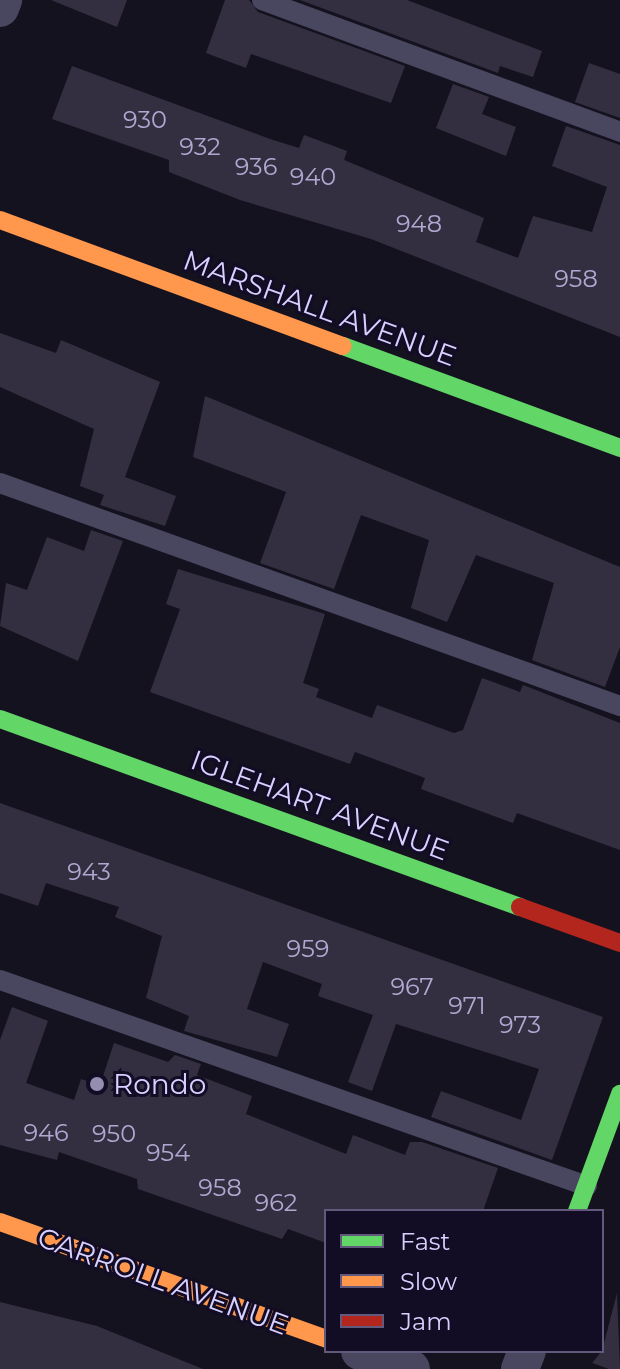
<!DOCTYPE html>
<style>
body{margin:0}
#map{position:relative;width:620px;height:1369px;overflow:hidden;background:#15121f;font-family:Montserrat,sans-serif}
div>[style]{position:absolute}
.building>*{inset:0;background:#332f41}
.lane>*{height:20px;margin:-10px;padding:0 10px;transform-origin:10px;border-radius:10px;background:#494660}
.street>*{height:38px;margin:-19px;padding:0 19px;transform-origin:19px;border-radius:19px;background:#494660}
.fast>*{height:18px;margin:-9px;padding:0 9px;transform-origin:9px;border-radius:9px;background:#63d668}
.slow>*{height:18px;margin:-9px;padding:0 9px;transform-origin:9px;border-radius:9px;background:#ff974d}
.jam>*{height:18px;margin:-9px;padding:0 9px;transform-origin:9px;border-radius:9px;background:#b3261e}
.dots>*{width:22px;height:22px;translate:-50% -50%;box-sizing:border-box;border:4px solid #120c25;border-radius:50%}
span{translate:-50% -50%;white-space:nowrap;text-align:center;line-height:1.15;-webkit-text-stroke:6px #120c25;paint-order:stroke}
.number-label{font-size:24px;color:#afa8d0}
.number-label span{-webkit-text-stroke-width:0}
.street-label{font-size:28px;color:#d8d0ff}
.poi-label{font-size:28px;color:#d8d0ff}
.left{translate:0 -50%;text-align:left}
.legend{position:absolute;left:324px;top:1209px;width:280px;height:144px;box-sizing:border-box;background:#120c25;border:2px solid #615a7c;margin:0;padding:10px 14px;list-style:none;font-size:24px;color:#d8d0ff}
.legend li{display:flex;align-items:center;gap:16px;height:40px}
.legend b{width:40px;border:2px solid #615a7c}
</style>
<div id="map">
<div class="building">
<div style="clip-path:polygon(51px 0,127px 0,117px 27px)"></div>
<div style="clip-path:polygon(225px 0,249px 0,258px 12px,405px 66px,391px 103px,251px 54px,246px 68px,206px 53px)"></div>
<div style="clip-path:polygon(300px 0,407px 0,542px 51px,533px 77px,500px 66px,498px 73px)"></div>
<div style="clip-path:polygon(589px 63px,620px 74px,620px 118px,575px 102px)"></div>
<div style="clip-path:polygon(72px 66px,270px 139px,299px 148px,304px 135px,347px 151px,344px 160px,484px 218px,476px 242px,518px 258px,533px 216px,592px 232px,607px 187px,552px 166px,566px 126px,620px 145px,620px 337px,371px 239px,240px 200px,169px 172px,169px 160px,52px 119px)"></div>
<div style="clip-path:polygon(453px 84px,489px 97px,482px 114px,516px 127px,506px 156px,436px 128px)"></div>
<div style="clip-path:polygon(0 333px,56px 353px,61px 340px,160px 382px,125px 477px,176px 496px,165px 526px,100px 505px,104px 495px,80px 486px,94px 429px,0 387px)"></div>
<div style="clip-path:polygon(205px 396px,620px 567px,620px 647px,605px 687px,532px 660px,554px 583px,476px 555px,447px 622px,411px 608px,429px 540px,361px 515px,334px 589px,260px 563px,286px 492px,193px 457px)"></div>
<div style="clip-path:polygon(91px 530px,123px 541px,78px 661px,0 626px,6px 583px,27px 590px,47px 537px,84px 551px)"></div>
<div style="clip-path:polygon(178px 569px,325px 614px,303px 683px,319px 689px,316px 697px,372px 718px,377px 705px,454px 733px,463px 730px,482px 678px,520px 692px,523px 685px,620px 723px,620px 850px,517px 813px,513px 823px,421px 789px,425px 778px,355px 752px,350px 764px,150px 692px,180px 609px,166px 604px)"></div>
<div style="clip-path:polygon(0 803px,603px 1017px,552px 1160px,431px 1117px,441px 1091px,521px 1120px,539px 1069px,396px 1024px,372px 1091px,348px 1082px,373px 1015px,318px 996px,322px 984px,263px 962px,247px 1009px,289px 1024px,277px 1057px,184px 1031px,189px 1016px,146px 998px,162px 936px,115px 917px,119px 907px,46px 883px,38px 906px,0 893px)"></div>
<div style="clip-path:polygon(12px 1007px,48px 1021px,26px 1083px,74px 1100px,81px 1079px,100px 1085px,114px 1043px,168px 1062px,175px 1055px,201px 1064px,197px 1075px,252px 1096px,246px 1114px,346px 1154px,353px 1135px,405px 1155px,410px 1142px,422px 1142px,498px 1168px,483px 1211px,326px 1211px,326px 1243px,288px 1229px,282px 1239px,138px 1189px,137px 1179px,59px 1152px,57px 1160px,0 1145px,0 1040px)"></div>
<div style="clip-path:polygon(617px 1293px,620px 1369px,609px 1369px,592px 1363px,602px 1351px)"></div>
<div style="clip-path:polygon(0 1302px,97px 1326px,203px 1369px,0 1369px)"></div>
</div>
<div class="lane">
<div style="left:262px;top:0;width:382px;rotate:20.2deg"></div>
<div style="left:0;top:483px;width:659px;rotate:19.78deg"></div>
<div style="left:0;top:980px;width:622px;rotate:19.34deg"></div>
</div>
<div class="street">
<div style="left:0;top:8px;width:9px;rotate:-69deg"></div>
<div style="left:360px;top:1351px;width:54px;rotate:19.4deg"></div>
<div style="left:520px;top:1369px;width:19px;rotate:-69deg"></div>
</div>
<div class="fast">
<div style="left:343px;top:346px;width:295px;rotate:20.2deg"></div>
<div style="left:0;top:719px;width:553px;rotate:19.88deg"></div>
<div style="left:577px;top:1211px;width:125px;rotate:-69.8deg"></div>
</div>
<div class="slow">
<div style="left:0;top:220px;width:365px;rotate:20.2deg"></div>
<div style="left:0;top:1222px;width:346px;rotate:19.7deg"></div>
</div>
<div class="jam">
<div style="left:520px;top:907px;width:106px;rotate:19.8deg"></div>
</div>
<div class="dots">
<div style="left:97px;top:1084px;background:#948eb1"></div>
</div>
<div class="number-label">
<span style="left:145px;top:120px">930</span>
<span style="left:200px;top:147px">932</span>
<span style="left:256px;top:167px">936</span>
<span style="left:313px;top:177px">940</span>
<span style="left:419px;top:224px">948</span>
<span style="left:576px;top:279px">958</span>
<span style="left:89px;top:872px">943</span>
<span style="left:308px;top:949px">959</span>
<span style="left:412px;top:987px">967</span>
<span style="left:467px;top:1006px">971</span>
<span style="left:520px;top:1025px">973</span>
<span style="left:46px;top:1133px">946</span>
<span style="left:114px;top:1134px">950</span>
<span style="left:168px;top:1153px">954</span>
<span style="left:220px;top:1188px">958</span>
<span style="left:276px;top:1203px">962</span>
</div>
<div class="street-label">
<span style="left:320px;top:308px;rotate:20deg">MARSHALL AVENUE</span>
<span style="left:320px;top:805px;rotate:20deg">IGLEHART AVENUE</span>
<span style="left:163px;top:1281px;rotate:20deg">CARROLL AVENUE</span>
</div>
<div class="poi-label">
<span class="left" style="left:113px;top:1084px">Rondo</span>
</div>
<ul class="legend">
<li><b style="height:10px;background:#63d668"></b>Fast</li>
<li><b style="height:10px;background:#ff974d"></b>Slow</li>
<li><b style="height:10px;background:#b3261e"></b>Jam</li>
</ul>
</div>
